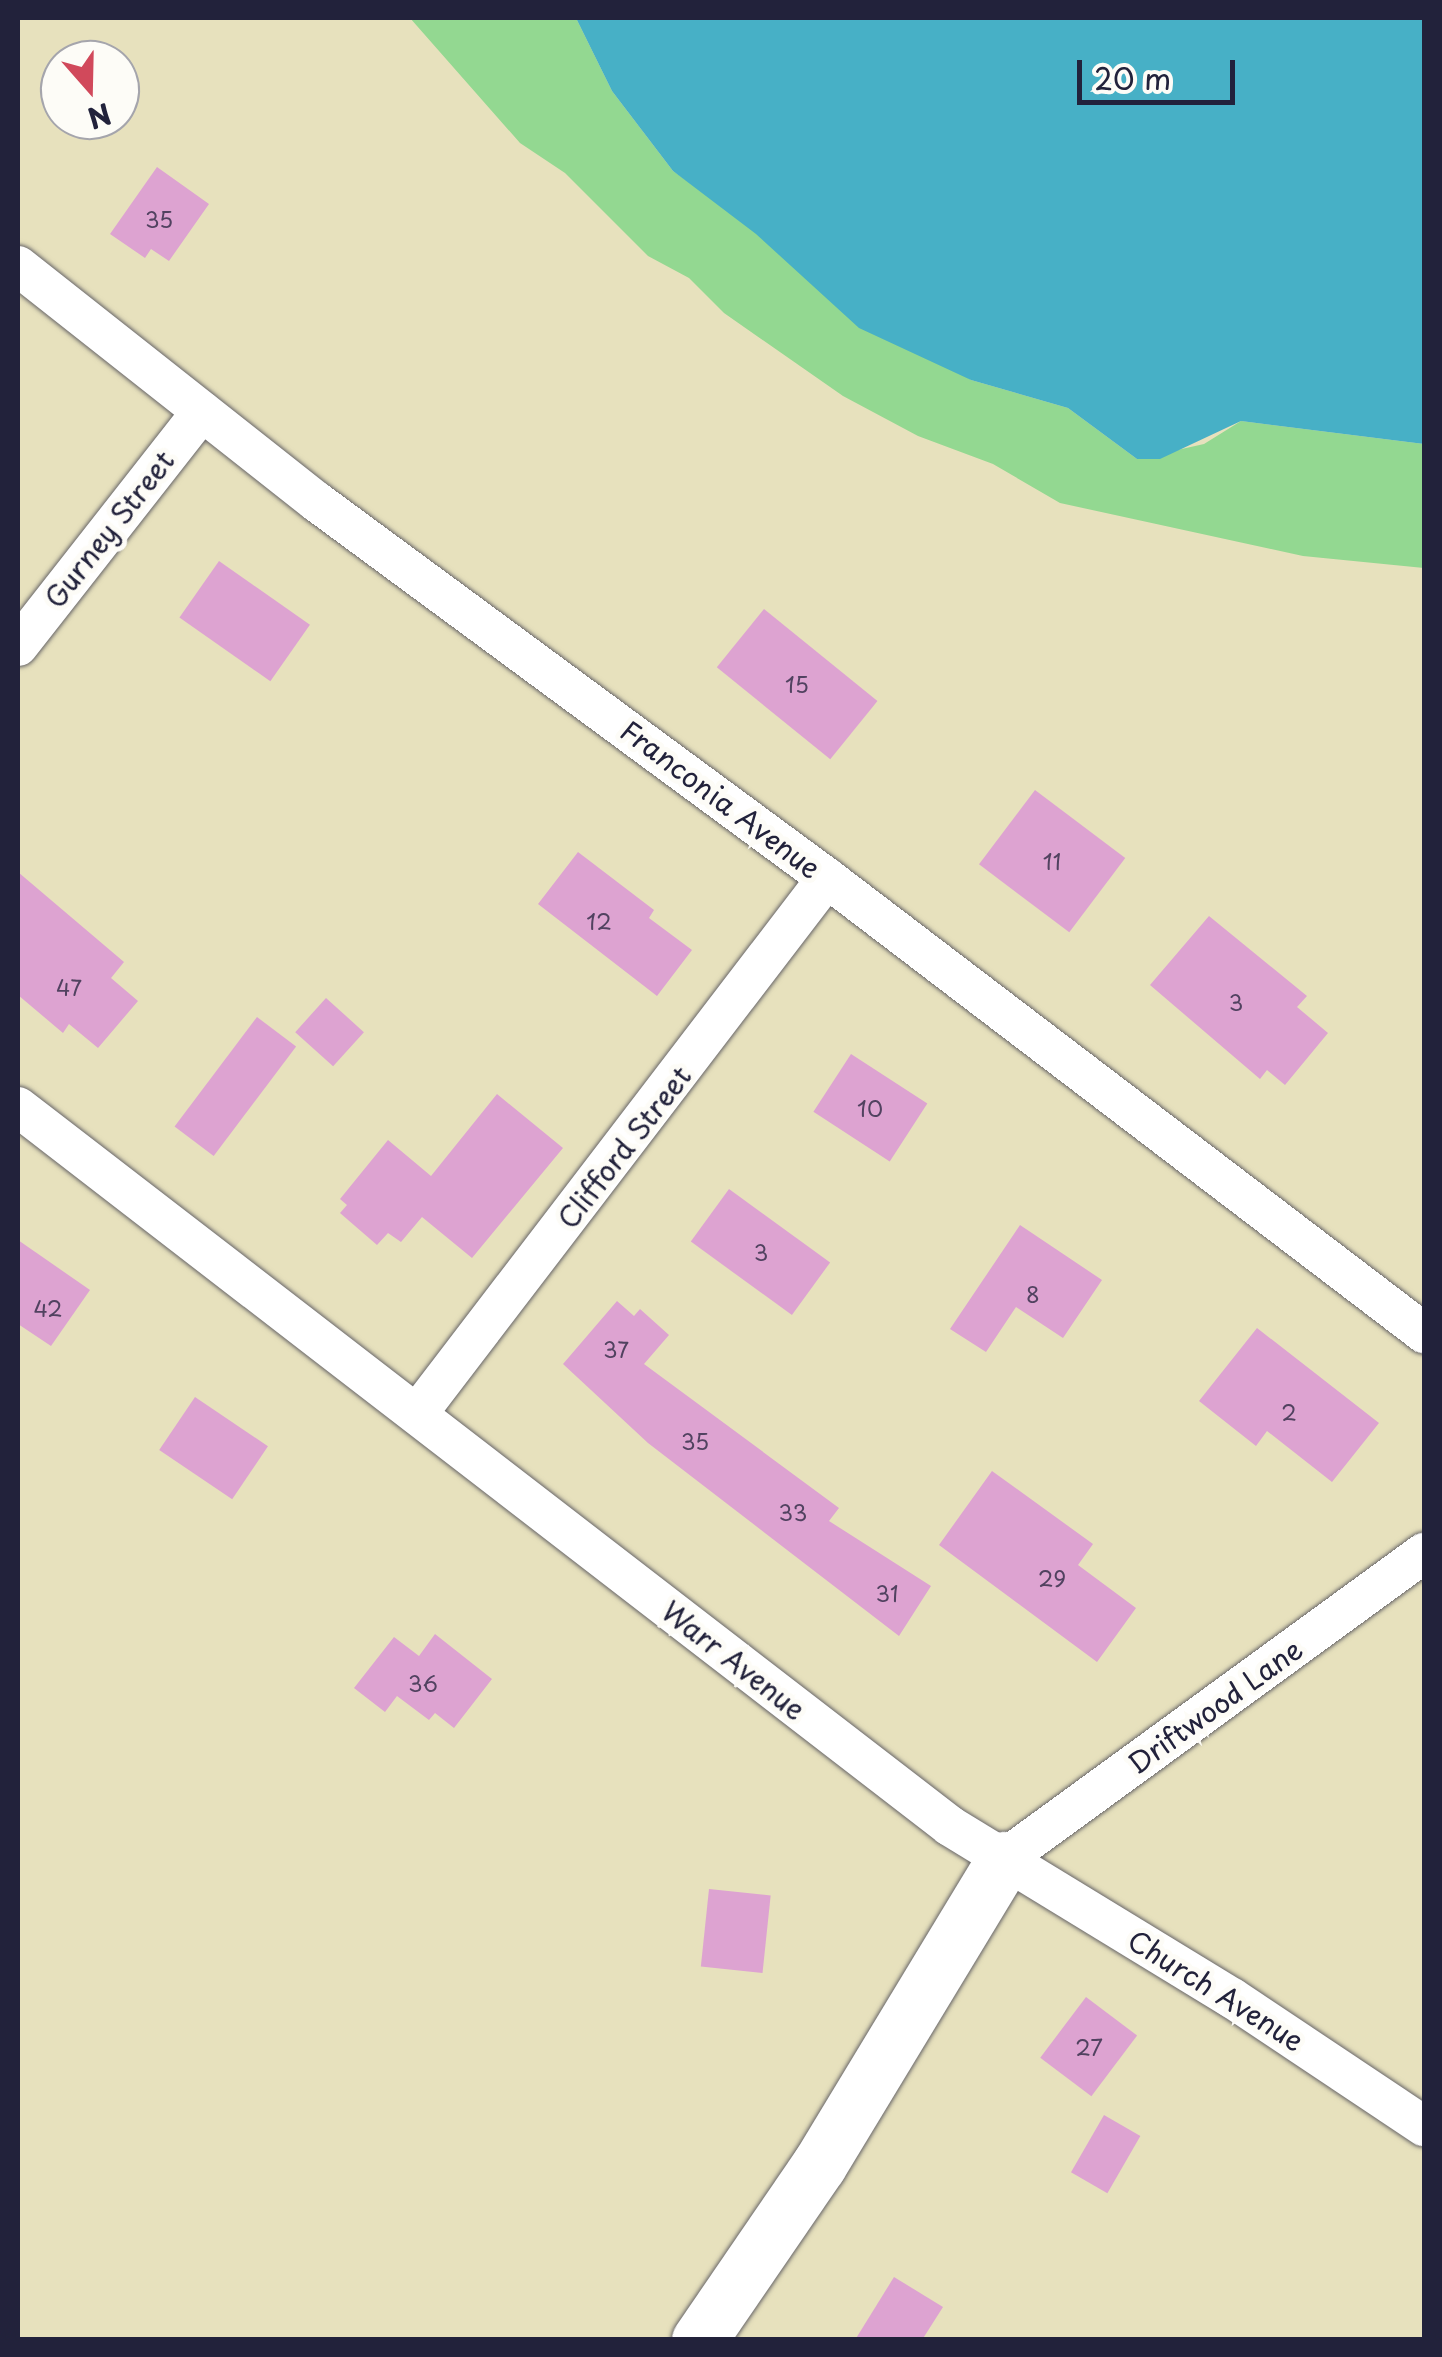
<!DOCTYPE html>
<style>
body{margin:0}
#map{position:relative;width:1442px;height:2357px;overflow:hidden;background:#e7e1bd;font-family:"Playpen Sans",sans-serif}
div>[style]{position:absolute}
.green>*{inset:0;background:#93d891}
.water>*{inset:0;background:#47b0c6}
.building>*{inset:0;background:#dda3d1;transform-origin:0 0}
.roads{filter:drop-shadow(0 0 2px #676568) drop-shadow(0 0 2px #676568)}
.street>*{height:40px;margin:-20px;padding:0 20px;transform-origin:20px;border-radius:20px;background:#fff}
.secondary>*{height:55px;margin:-27.5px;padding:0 27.5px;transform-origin:27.5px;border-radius:27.5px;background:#fff}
span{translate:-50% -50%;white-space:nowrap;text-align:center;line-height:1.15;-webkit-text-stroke:10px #fdfcf7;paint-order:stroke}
.number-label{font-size:22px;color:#514260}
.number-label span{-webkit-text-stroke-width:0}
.street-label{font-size:28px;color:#22223b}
.frame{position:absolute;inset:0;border:20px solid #22223b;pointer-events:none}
.north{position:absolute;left:40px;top:40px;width:100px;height:100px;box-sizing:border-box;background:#fdfcf7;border:2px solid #a5a5ac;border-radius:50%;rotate:160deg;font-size:28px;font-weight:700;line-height:40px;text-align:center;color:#22223b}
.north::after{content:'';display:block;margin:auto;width:35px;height:45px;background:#d1495b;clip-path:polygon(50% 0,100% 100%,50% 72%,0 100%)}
.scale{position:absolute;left:1077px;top:60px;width:158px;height:45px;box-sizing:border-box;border:5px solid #22223b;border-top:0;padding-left:12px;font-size:30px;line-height:35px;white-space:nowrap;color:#22223b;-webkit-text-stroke:8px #fdfcf7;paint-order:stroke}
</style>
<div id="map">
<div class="green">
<div style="clip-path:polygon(410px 18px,576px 18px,612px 91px,673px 171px,971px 380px,1068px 408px,1137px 459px,1204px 444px,1241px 421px,1424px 444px,1424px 568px,1303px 556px,1060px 503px,993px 464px,918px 436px,843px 396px,724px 313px,689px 278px,648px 256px,565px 173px,520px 143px)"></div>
</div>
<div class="water">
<div style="clip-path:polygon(576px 18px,1424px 18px,1424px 444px,1241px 421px,1160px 459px,1137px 459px,1068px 408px,971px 380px,859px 328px,756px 234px,673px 171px,612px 91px)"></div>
</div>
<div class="building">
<div style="clip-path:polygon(157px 167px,209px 204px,169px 261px,151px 249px,145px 258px,110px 234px)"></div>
<div style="left:219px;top:561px;width:111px;height:69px;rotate:35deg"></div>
<div style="left:764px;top:609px;width:146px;height:75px;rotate:39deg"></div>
<div style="left:1035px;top:790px;width:113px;height:93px;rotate:37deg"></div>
<div style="clip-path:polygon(578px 852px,654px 910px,649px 918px,692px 950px,657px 996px,538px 904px)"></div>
<div style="clip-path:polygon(18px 872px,124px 962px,111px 978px,138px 1001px,98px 1048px,69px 1024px,63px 1033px,18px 995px)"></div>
<div style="clip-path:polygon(1209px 916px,1307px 996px,1297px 1007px,1328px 1033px,1285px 1085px,1267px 1070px,1260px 1079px,1150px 985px)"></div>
<div style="left:326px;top:998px;width:51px;height:46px;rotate:42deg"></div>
<div style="left:257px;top:1017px;width:49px;height:137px;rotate:37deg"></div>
<div style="left:851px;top:1054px;width:91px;height:69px;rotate:33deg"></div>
<div style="clip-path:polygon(497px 1094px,563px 1148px,472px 1258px,422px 1217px,401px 1242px,388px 1233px,377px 1245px,340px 1213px,347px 1205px,340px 1199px,388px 1140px,431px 1176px)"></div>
<div style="left:729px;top:1189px;width:125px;height:65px;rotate:36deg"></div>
<div style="clip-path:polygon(1020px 1225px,1102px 1280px,1063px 1338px,1016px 1307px,986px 1352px,950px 1329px)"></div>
<div style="clip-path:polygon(18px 1240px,90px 1290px,51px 1346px,18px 1324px)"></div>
<div style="clip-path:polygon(617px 1301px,634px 1316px,640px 1309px,669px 1335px,644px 1364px,839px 1508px,829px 1521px,931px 1586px,899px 1636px,648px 1443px,563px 1364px)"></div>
<div style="clip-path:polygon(1257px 1328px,1379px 1423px,1332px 1482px,1267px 1431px,1256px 1446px,1199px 1401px)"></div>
<div style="left:195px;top:1397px;width:88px;height:64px;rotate:34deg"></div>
<div style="clip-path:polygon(992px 1471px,1093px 1544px,1078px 1565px,1136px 1608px,1097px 1662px,939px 1545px)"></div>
<div style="clip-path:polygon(435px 1634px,492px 1679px,454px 1728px,435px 1713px,429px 1720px,397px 1696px,385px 1712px,354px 1688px,394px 1637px,419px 1656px)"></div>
<div style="left:709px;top:1889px;width:62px;height:78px;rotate:6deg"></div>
<div style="left:1086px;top:1997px;width:64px;height:76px;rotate:37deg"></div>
<div style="left:1104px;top:2115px;width:42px;height:66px;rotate:30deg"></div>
<div style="clip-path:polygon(894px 2277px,943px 2307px,922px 2340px,855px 2340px)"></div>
</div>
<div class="roads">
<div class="street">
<div style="left:18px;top:266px;width:381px;rotate:38.3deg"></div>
<div style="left:317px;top:502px;width:634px;rotate:36.4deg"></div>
<div style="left:827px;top:878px;width:751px;rotate:37.31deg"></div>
<div style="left:18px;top:646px;width:298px;rotate:-51.9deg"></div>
<div style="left:18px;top:1107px;width:1177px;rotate:37.65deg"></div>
<div style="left:950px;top:1826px;width:330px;rotate:31.4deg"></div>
<div style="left:1232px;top:1998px;width:231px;rotate:33.7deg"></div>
<div style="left:417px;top:1414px;width:675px;rotate:-52.59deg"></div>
<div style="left:1004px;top:1859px;width:520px;rotate:-36.08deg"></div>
</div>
<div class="secondary">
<div style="left:699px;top:2340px;width:212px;rotate:-55.6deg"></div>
<div style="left:819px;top:2165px;width:358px;rotate:-58.8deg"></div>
</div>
</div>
<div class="number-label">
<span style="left:159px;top:219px">35</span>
<span style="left:797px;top:684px">15</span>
<span style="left:1052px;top:861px">11</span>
<span style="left:599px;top:921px">12</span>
<span style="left:69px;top:987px">47</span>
<span style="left:1236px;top:1002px">3</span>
<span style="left:870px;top:1108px">10</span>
<span style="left:761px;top:1252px">3</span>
<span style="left:1033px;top:1294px">8</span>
<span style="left:48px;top:1308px">42</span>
<span style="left:616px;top:1349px">37</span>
<span style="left:1289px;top:1412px">2</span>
<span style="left:695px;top:1441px">35</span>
<span style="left:793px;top:1512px">33</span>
<span style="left:1052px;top:1578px">29</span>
<span style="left:887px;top:1593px">31</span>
<span style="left:423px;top:1683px">36</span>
<span style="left:1089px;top:2047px">27</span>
</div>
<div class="street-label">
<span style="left:109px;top:529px;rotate:-52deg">Gurney Street</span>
<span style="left:721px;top:799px;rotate:37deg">Franconia Avenue</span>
<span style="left:624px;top:1147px;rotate:-52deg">Clifford Street</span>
<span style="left:734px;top:1660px;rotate:38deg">Warr Avenue</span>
<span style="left:1215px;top:1706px;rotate:-36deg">Driftwood Lane</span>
<span style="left:1216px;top:1990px;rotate:32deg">Church Avenue</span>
</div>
<div class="frame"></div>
<div class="north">N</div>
<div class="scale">20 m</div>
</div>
